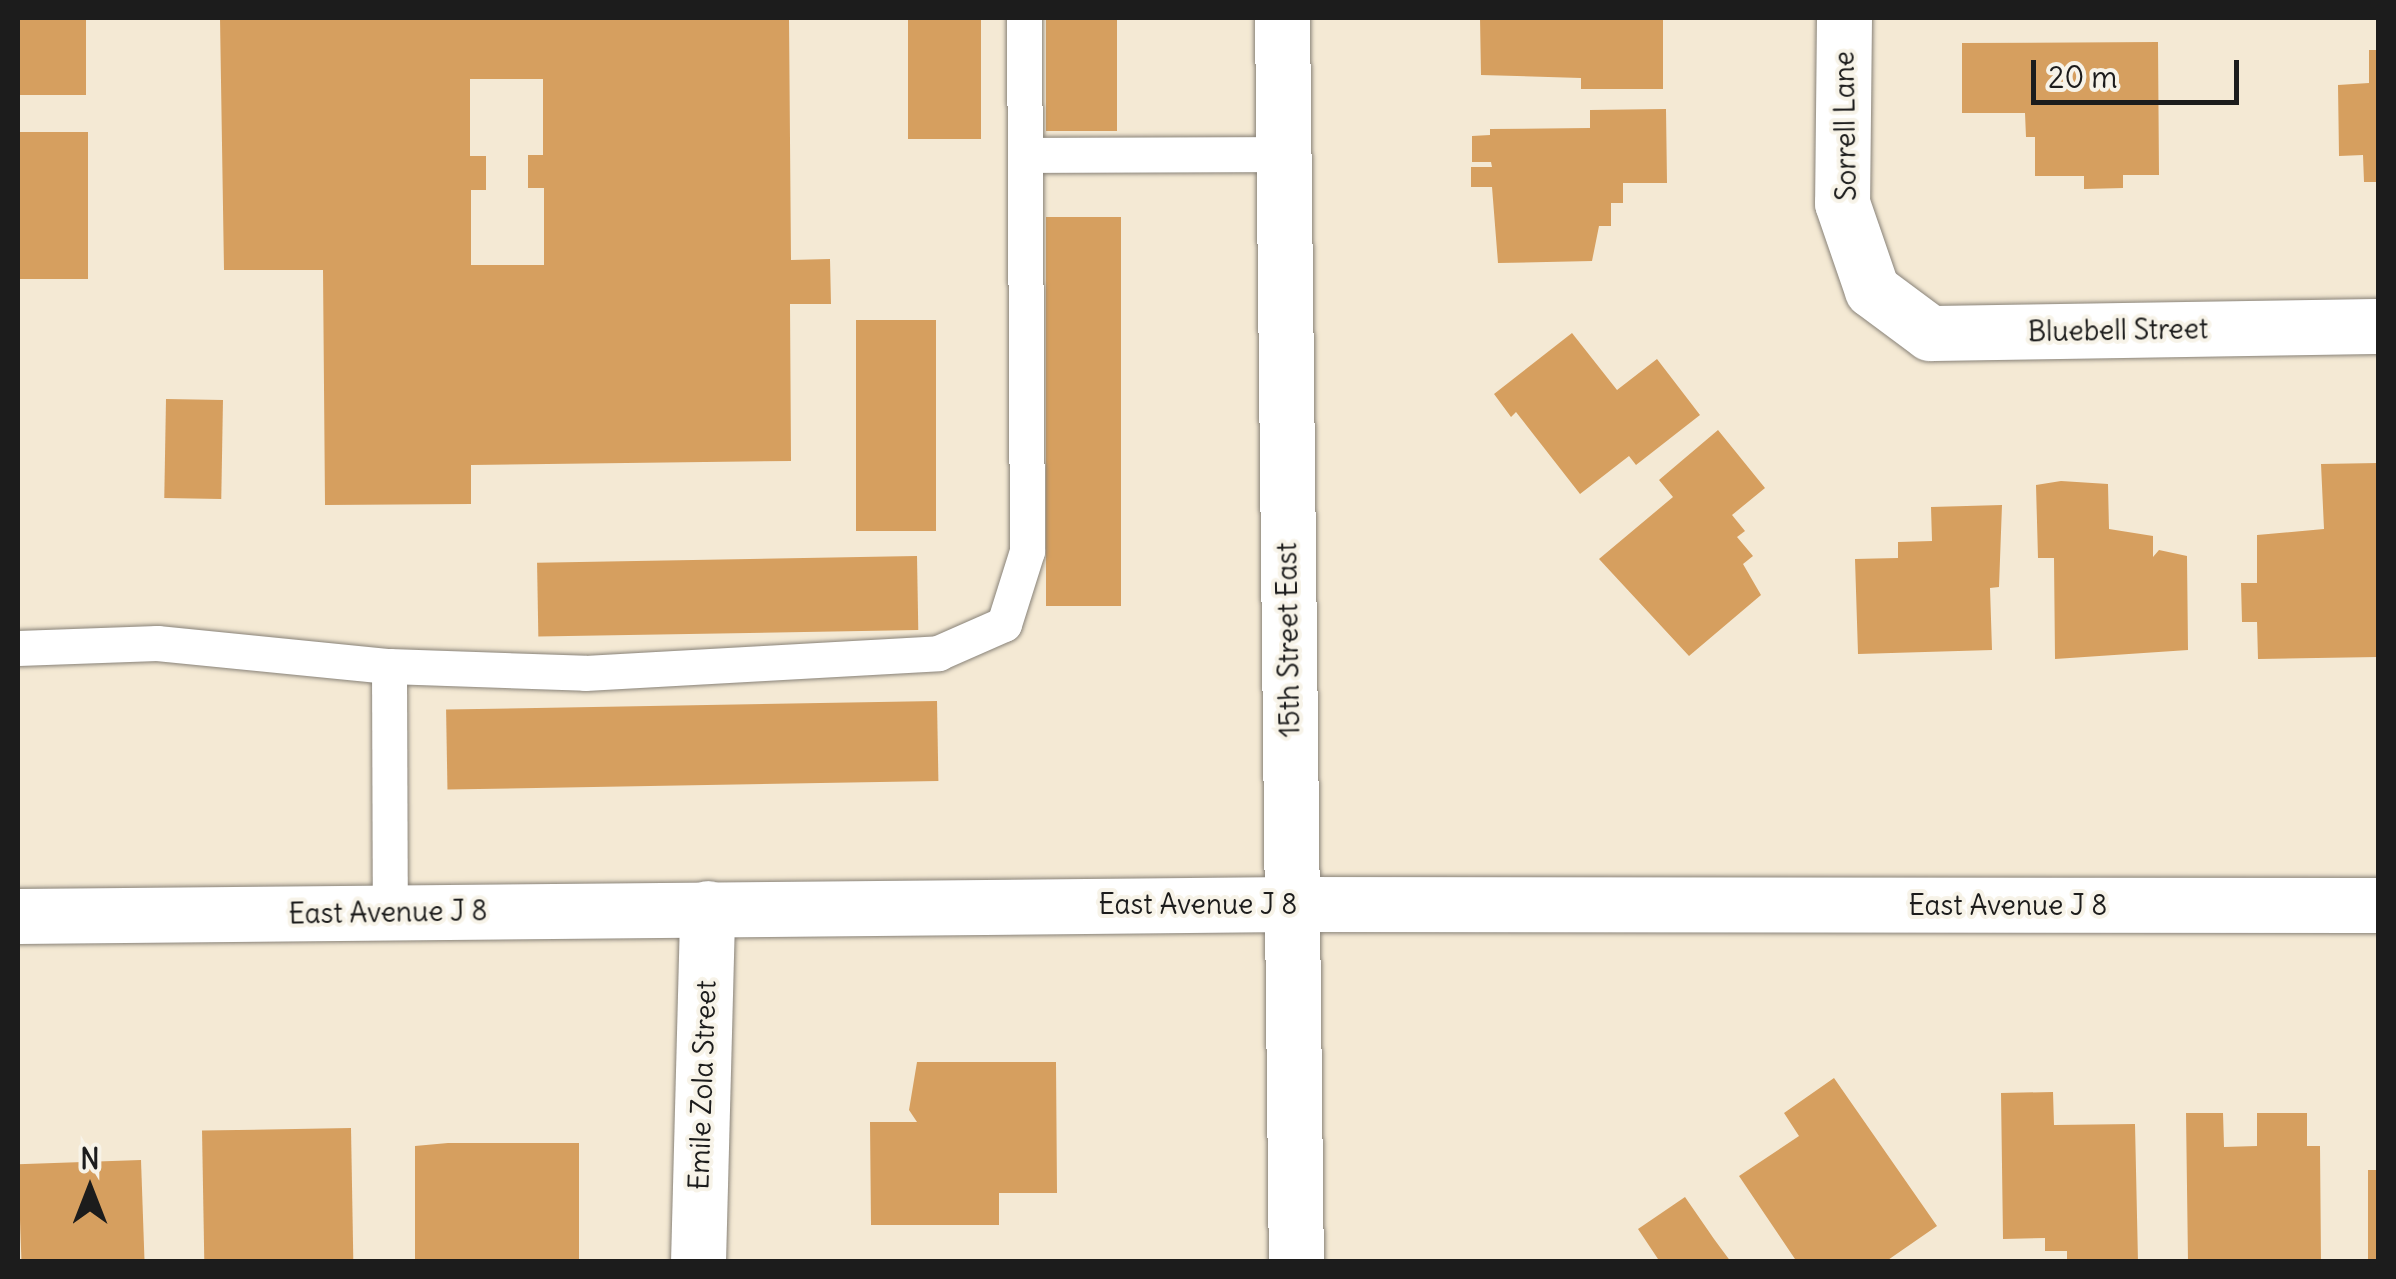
<!DOCTYPE html>
<style>
body{margin:0}
#map{position:relative;width:2396px;height:1279px;overflow:hidden;background:#f4e9d4;font-family:Delius,sans-serif}
div>[style]{position:absolute}
.building>*{inset:0;background:#d69f5f;transform-origin:0 0}
.roads{filter:drop-shadow(0 0 2px #888278) drop-shadow(0 0 2px #888278)}
.service>*{height:35px;margin:-17.5px;padding:0 17.5px;transform-origin:17.5px;border-radius:17.5px;background:#fff}
.minor>*{height:55px;margin:-27.5px;padding:0 27.5px;transform-origin:27.5px;border-radius:27.5px;background:#fff}
.tertiary>*{height:55px;margin:-27.5px;padding:0 27.5px;transform-origin:27.5px;border-radius:27.5px;background:#fff}
span{translate:-50% -50%;white-space:nowrap;text-align:center;line-height:1.15;-webkit-text-stroke:8px #f7f3e8;paint-order:stroke}
.street-label{font-size:28px;color:#1c1c1c}
.frame{position:absolute;inset:0;border:20px solid #1c1c1c;pointer-events:none}
.north{position:absolute;left:40px;top:1139px;width:100px;height:100px;-webkit-text-stroke:8px #f7f3e8;paint-order:stroke;rotate:0deg;font-size:28px;font-weight:700;line-height:40px;text-align:center;color:#1c1c1c}
.north::after{content:'';display:block;margin:auto;width:35px;height:45px;background:#1c1c1c;clip-path:polygon(50% 0,100% 100%,50% 72%,0 100%)}
.scale{position:absolute;left:2031px;top:60px;width:208px;height:45px;box-sizing:border-box;border:5px solid #1c1c1c;border-top:0;padding-left:12px;font-size:30px;line-height:35px;white-space:nowrap;color:#1c1c1c;-webkit-text-stroke:8px #f7f3e8;paint-order:stroke}
</style>
<div id="map">
<div class="building">
<div style="left:18px;top:18px;width:68px;height:77px"></div>
<div style="clip-path:polygon(evenodd,220px 18px,789px 18px,791px 260px,830px 259px,831px 304px,790px 304px,791px 461px,471px 465px,471px 504px,325px 505px,323px 270px,224px 270px,220px 18px,470px 79px,543px 79px,543px 155px,528px 155px,528px 188px,544px 188px,544px 265px,471px 265px,471px 190px,486px 190px,486px 156px,470px 156px,470px 79px)"></div>
<div style="left:908px;top:18px;width:73px;height:121px"></div>
<div style="left:1046px;top:18px;width:71px;height:113px"></div>
<div style="clip-path:polygon(1480px 18px,1663px 18px,1663px 89px,1581px 89px,1581px 78px,1481px 75px)"></div>
<div style="clip-path:polygon(2158px 42px,2159px 175px,2123px 175px,2123px 188px,2084px 189px,2084px 176px,2035px 176px,2035px 137px,2026px 137px,2025px 113px,1962px 113px,1962px 43px)"></div>
<div style="clip-path:polygon(2369px 50px,2378px 50px,2378px 182px,2364px 182px,2363px 155px,2339px 156px,2338px 85px,2369px 83px)"></div>
<div style="clip-path:polygon(1666px 109px,1667px 183px,1623px 183px,1623px 203px,1611px 203px,1611px 226px,1599px 226px,1592px 261px,1498px 263px,1492px 187px,1471px 187px,1471px 167px,1492px 167px,1491px 162px,1472px 162px,1472px 136px,1490px 135px,1490px 129px,1590px 128px,1590px 110px)"></div>
<div style="left:88px;top:132px;width:147px;height:70px;rotate:90deg"></div>
<div style="left:1046px;top:217px;width:75px;height:389px"></div>
<div style="left:856px;top:320px;width:80px;height:211px"></div>
<div style="clip-path:polygon(1572px 333px,1617px 390px,1657px 359px,1700px 415px,1636px 465px,1629px 456px,1580px 494px,1516px 412px,1511px 417px,1494px 394px)"></div>
<div style="left:166px;top:399px;width:57px;height:99px;rotate:1deg"></div>
<div style="clip-path:polygon(1718px 430px,1765px 488px,1732px 515px,1745px 531px,1737px 537px,1753px 556px,1743px 564px,1761px 595px,1689px 656px,1599px 559px,1673px 497px,1659px 480px)"></div>
<div style="clip-path:polygon(2378px 463px,2378px 657px,2258px 659px,2257px 622px,2242px 622px,2241px 583px,2257px 583px,2257px 535px,2324px 529px,2321px 464px)"></div>
<div style="clip-path:polygon(2061px 481px,2108px 484px,2109px 529px,2153px 536px,2153px 557px,2159px 550px,2187px 556px,2188px 650px,2055px 659px,2054px 558px,2038px 558px,2036px 485px)"></div>
<div style="clip-path:polygon(2002px 505px,1999px 587px,1990px 588px,1992px 650px,1858px 654px,1855px 559px,1898px 558px,1898px 542px,1932px 541px,1931px 507px)"></div>
<div style="left:917px;top:556px;width:74px;height:380px;rotate:89deg"></div>
<div style="left:937px;top:701px;width:80px;height:491px;rotate:89deg"></div>
<div style="clip-path:polygon(917px 1062px,1056px 1062px,1057px 1193px,999px 1193px,999px 1225px,871px 1225px,870px 1122px,917px 1122px,909px 1110px)"></div>
<div style="clip-path:polygon(1834px 1078px,1937px 1226px,1885px 1262px,1797px 1262px,1739px 1176px,1799px 1136px,1784px 1113px)"></div>
<div style="clip-path:polygon(2053px 1092px,2054px 1125px,2135px 1124px,2138px 1262px,2067px 1262px,2067px 1251px,2045px 1251px,2045px 1238px,2003px 1239px,2001px 1093px)"></div>
<div style="clip-path:polygon(2186px 1113px,2223px 1113px,2224px 1147px,2257px 1146px,2257px 1113px,2307px 1113px,2307px 1146px,2320px 1146px,2321px 1262px,2188px 1262px)"></div>
<div style="left:351px;top:1128px;width:134px;height:149px;rotate:89deg"></div>
<div style="clip-path:polygon(448px 1143px,579px 1143px,579px 1262px,415px 1262px,415px 1146px)"></div>
<div style="left:141px;top:1160px;width:102px;height:123px;rotate:88deg"></div>
<div style="left:2368px;top:1170px;width:10px;height:92px"></div>
<div style="clip-path:polygon(1685px 1197px,1714px 1239px,1731px 1262px,1660px 1262px,1638px 1229px)"></div>
</div>
<div class="roads">
<div class="service">
<div style="left:1027px;top:155px;width:257px;rotate:-0.2deg"></div>
<div style="left:18px;top:648px;width:139px;rotate:-2.1deg"></div>
<div style="left:157px;top:643px;width:233px;rotate:5.7deg"></div>
<div style="left:389px;top:666px;width:196px;rotate:2deg"></div>
<div style="left:585px;top:673px;width:354px;rotate:-3.2deg"></div>
<div style="left:938px;top:653px;width:72px;rotate:-23.7deg"></div>
<div style="left:1004px;top:624px;width:77px;rotate:-72.5deg"></div>
<div style="left:1027px;top:551px;width:533px;rotate:-90.32deg"></div>
<div style="left:389px;top:666px;width:246px;rotate:89.8deg"></div>
</div>
<div class="minor">
<div style="left:1844px;top:18px;width:185px;rotate:90.6deg"></div>
<div style="left:1842px;top:203px;width:92px;rotate:71deg"></div>
<div style="left:1872px;top:290px;width:72px;rotate:36.6deg"></div>
<div style="left:1930px;top:333px;width:448px;rotate:-0.9deg"></div>
<div style="left:698px;top:1262px;width:354px;rotate:-88.5deg"></div>
</div>
<div class="tertiary">
<div style="left:1282px;top:18px;width:1244px;rotate:89.36deg"></div>
<div style="left:18px;top:916px;width:1273px;rotate:-0.54deg"></div>
<div style="left:1291px;top:904px;width:1087px;rotate:0.05deg"></div>
</div>
</div>
<div class="street-label">
<span style="left:1845px;top:126px;rotate:-91deg">Sorrell Lane</span>
<span style="left:2118px;top:330px;rotate:-1deg">Bluebell Street</span>
<span style="left:1288px;top:640px;rotate:-91deg">15th Street East</span>
<span style="left:1198px;top:904px">East Avenue J 8</span>
<span style="left:2008px;top:905px">East Avenue J 8</span>
<span style="left:388px;top:912px;rotate:-1deg">East Avenue J 8</span>
<span style="left:702px;top:1085px;rotate:-88deg">Emile Zola Street</span>
</div>
<div class="frame"></div>
<div class="north">N</div>
<div class="scale">20 m</div>
</div>
